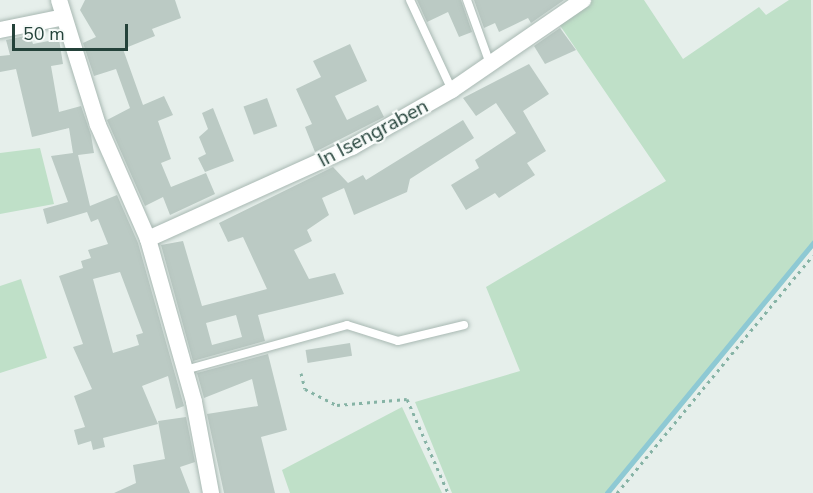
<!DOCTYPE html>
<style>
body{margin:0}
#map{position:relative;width:813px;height:493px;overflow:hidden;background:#e6efeb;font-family:"Nunito Sans",sans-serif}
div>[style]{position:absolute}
.green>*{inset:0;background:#bfe0c8}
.stream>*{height:4.5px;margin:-2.25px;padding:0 2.25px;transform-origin:2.25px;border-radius:2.25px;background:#8ec9d4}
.building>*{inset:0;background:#bbcac4;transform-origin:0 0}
.path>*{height:3px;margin-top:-1.5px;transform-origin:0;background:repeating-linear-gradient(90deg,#86b3a5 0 3px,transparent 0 7.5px)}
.roads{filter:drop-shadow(0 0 2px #a8b8b2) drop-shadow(0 0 2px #a8b8b2)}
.lane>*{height:8px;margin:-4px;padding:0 4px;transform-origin:4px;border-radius:4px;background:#fff}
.street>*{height:16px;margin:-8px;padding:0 8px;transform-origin:8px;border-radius:8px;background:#fff}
span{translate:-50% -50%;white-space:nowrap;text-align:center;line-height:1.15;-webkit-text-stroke:4.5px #f7fbf9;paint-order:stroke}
.street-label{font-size:20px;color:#24423a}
.scale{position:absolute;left:12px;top:24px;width:116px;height:27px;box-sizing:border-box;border:3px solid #24423a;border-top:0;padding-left:8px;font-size:18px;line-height:21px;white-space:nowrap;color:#24423a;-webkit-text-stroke:4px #f7fbf9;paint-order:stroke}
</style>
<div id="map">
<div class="green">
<div style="clip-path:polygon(592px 0,644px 0,683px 59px,759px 7px,766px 15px,789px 0,811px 0,813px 248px,611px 493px,452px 493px,415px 402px,520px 371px,486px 287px,666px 181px,559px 24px)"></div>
<div style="clip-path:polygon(40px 148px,54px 204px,0 214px,0 153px)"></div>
<div style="clip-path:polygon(21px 279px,47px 358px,0 373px,0 286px)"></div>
<div style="clip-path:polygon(402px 407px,442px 493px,290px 493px,282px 470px)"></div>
</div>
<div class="stream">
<div style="left:607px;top:493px;width:324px;rotate:-50.5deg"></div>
</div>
<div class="building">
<div style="clip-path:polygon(85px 0,175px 0,181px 18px,152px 29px,155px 36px,123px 49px,143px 105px,164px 96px,173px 115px,158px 121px,171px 159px,161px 163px,171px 187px,206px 173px,215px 194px,170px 215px,163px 197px,145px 206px,107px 120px,130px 108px,116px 69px,94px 76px,83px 43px,96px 37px,80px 10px)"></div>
<div style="clip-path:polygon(417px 0,461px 0,472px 32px,459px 37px,448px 12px,427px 22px)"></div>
<div style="clip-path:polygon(474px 0,564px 0,531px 23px,528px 18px,499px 32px,495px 23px,484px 28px)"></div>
<div style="clip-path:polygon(560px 28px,576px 50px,545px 64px,534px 46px)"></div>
<div style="clip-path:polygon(evenodd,30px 35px,33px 44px,59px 39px,63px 64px,51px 66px,59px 112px,81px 106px,91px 135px,94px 153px,78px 155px,90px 206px,117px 195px,138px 243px,184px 406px,176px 409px,168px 376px,142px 386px,158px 424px,103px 438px,105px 447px,93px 450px,91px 441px,78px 445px,74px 430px,85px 427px,74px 396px,92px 389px,73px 347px,83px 344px,59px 276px,83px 268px,81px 261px,91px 258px,88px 250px,108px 244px,98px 219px,91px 222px,87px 212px,47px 224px,43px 209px,68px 202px,51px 156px,73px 153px,69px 128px,32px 137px,16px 69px,0 72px,0 56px,10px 55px,6px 40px,30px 35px,120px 272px,143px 333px,136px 335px,139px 345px,113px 353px,93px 279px,120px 272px)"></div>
<div style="clip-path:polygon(350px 44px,367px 81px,335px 96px,347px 120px,378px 105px,384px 117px,315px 152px,305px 127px,312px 124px,296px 89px,321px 77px,313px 61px)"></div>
<div style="clip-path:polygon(529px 64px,549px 94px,523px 111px,546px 151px,527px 163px,535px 175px,499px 198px,495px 193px,466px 210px,451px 185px,479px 168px,475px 160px,516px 133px,496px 103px,476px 116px,463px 98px)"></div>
<div style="left:267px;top:98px;width:30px;height:25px;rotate:70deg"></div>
<div style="clip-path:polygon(213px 108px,234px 161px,205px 172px,198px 158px,206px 154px,199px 137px,208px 129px,202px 113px)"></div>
<div style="clip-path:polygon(evenodd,463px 120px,474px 138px,410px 179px,407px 192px,354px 215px,344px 188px,322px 198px,329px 215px,307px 230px,312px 241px,294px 250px,309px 279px,335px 273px,344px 294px,258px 315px,265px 341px,193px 361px,161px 245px,183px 241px,202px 306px,267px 289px,243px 237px,228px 242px,219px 223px,333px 167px,348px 183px,363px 175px,366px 180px,463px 120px,236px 315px,242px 337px,212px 345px,206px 323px,236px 315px)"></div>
<div style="left:350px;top:343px;width:13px;height:45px;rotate:81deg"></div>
<div style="clip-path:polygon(268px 354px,287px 430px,261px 437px,275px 493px,224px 493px,207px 414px,258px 406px,252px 379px,204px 398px,197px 373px)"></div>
<div style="clip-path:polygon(186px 417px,195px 462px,180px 467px,190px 493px,114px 493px,136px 483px,133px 465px,165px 459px,158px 421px)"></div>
</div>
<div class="path">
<div style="left:301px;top:373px;width:16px;rotate:76deg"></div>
<div style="left:305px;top:389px;width:36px;rotate:27deg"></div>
<div style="left:337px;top:405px;width:70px;rotate:-4.9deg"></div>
<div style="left:407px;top:399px;width:103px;rotate:66.4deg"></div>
<div style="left:617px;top:493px;width:308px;rotate:-50.5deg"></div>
</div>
<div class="roads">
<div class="lane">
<div style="left:410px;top:0;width:99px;rotate:65deg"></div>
<div style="left:467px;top:0;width:68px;rotate:70.2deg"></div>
<div style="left:185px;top:370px;width:168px;rotate:-15.5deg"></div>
<div style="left:347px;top:325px;width:53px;rotate:17.4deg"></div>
<div style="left:398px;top:341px;width:68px;rotate:-13.6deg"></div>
</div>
<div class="street">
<div style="left:59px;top:0;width:131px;rotate:72.7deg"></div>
<div style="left:98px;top:125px;width:124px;rotate:66.3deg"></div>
<div style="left:148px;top:239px;width:169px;rotate:74.2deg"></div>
<div style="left:194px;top:402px;width:93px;rotate:79.4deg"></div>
<div style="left:0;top:30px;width:65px;rotate:-11.5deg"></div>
<div style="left:148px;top:239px;width:224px;rotate:-24.3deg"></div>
<div style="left:352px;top:147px;width:115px;rotate:-29.7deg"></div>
<div style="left:452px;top:90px;width:159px;rotate:-34.5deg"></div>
</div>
</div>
<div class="street-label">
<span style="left:373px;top:133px;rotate:-28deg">In Isengraben</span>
</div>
<div class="scale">50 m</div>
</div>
